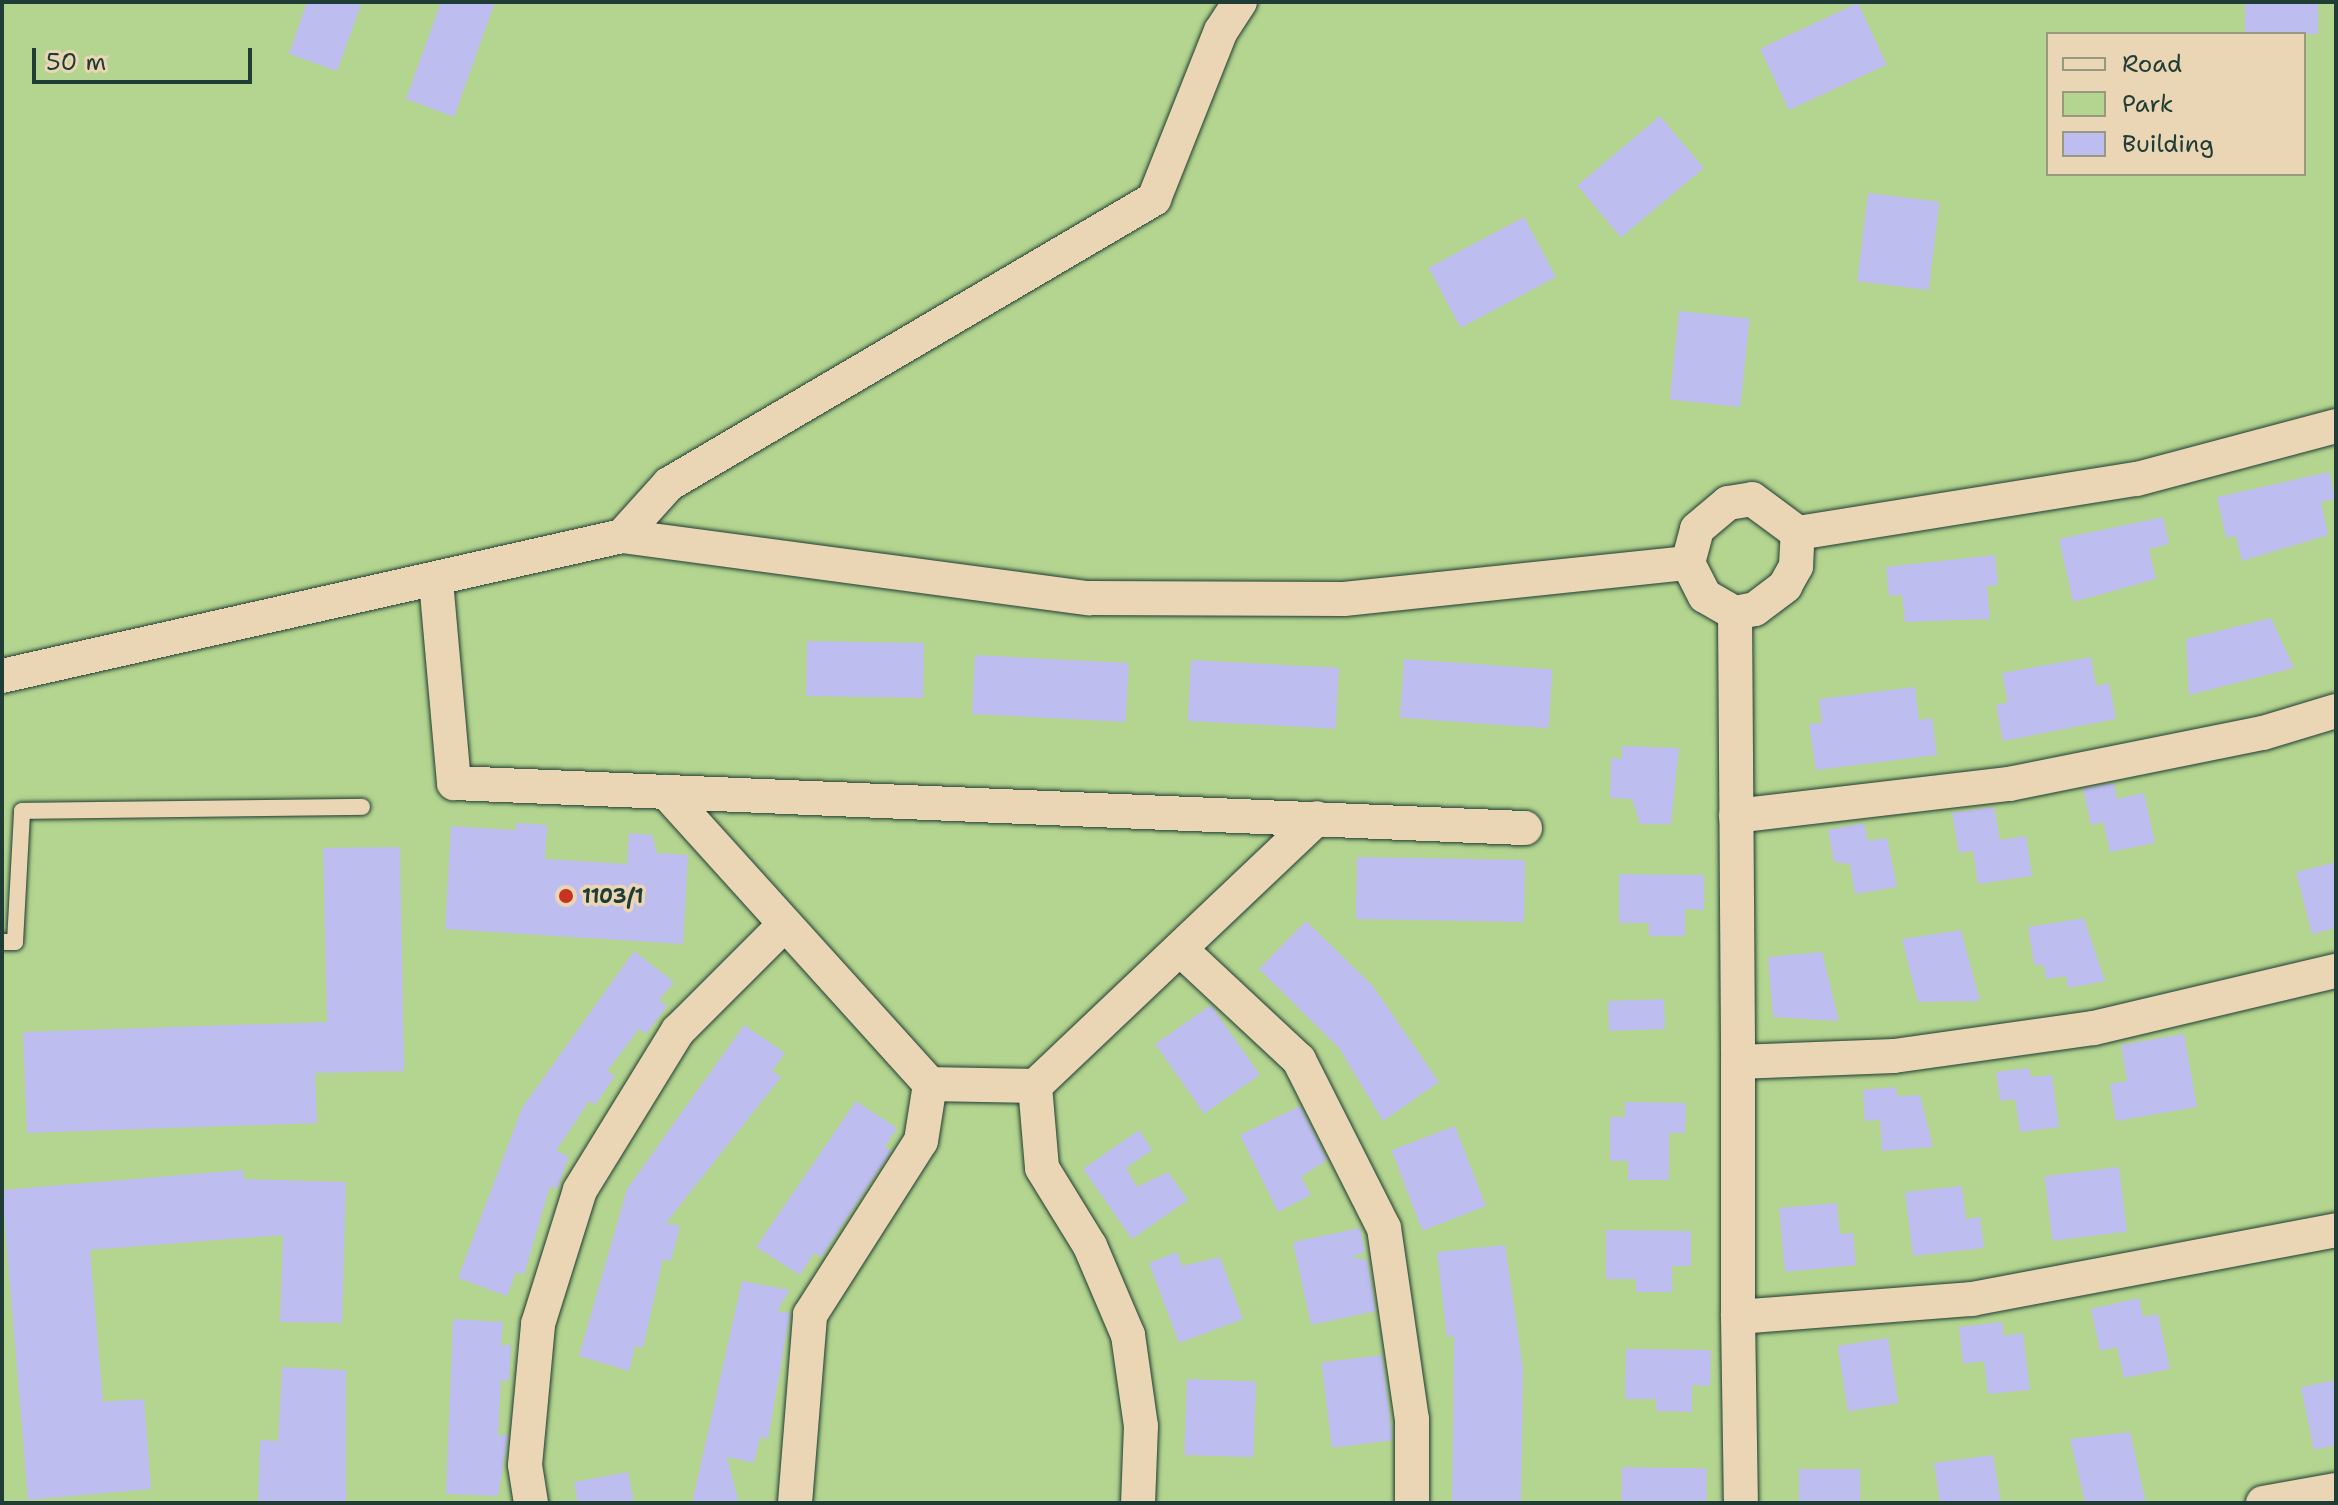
<!DOCTYPE html>
<style>
body{margin:0}
#map{position:relative;width:2338px;height:1505px;overflow:hidden;background:#ead5b4;font-family:"Shantell Sans",sans-serif}
div>[style]{position:absolute}
.green>*{inset:0;background:#b4d58f}
.building>*{inset:0;background:#bebdef;transform-origin:0 0}
.roads{filter:drop-shadow(0 0 2px #1f3d34) drop-shadow(0 0 2px #1f3d34)}
.service>*{height:16px;margin:-8px;padding:0 8px;transform-origin:8px;border-radius:8px;background:#ead5b4}
.minor>*{height:34px;margin:-17px;padding:0 17px;transform-origin:17px;border-radius:17px;background:#ead5b4}
.dots>*{width:22px;height:22px;translate:-50% -50%;box-sizing:border-box;border:4px solid #ead5b4;border-radius:50%}
span{translate:-50% -50%;white-space:nowrap;text-align:center;line-height:1.15;-webkit-text-stroke:7px #ead5b4;paint-order:stroke}
.poi-label{font-size:20px;color:#1f3d34;font-weight:700}
.left{translate:0 -50%;text-align:left}
.frame{position:absolute;inset:0;border:4px solid #1f3d34;pointer-events:none}
.legend{position:absolute;left:2046px;top:32px;width:260px;height:144px;box-sizing:border-box;background:#ead5b4;border:2px solid #999881;margin:0;padding:10px 14px;list-style:none;font-size:24px;color:#1f3d34}
.legend li{display:flex;align-items:center;gap:16px;height:40px}
.legend b{width:40px;border:2px solid #999881}
.scale{position:absolute;left:32px;top:48px;width:220px;height:36px;box-sizing:border-box;border:4px solid #1f3d34;border-top:0;padding-left:10px;font-size:24px;line-height:28px;white-space:nowrap;color:#1f3d34;-webkit-text-stroke:6px #ead5b4;paint-order:stroke}
</style>
<div id="map">
<div class="green">
<div style="clip-path:polygon(evenodd,2px 2px,2336px 2px,2336px 1503px,2px 1503px,2px 2px,2048px 34px,2304px 34px,2304px 174px,2048px 174px,2048px 34px)"></div>
</div>
<div class="building">
<div style="clip-path:polygon(307px 2px,362px 2px,337px 71px,289px 54px)"></div>
<div style="clip-path:polygon(441px 2px,495px 2px,454px 117px,406px 99px)"></div>
<div style="left:2245px;top:2px;width:73px;height:32px"></div>
<div style="left:1858px;top:3px;width:68px;height:108px;rotate:65deg"></div>
<div style="left:1660px;top:116px;width:68px;height:108px;rotate:50deg"></div>
<div style="left:1868px;top:193px;width:72px;height:89px;rotate:7deg"></div>
<div style="left:1524px;top:217px;width:68px;height:108px;rotate:62deg"></div>
<div style="left:1679px;top:311px;width:71px;height:89px;rotate:6deg"></div>
<div style="clip-path:polygon(2329px 472px,2335px 499px,2321px 502px,2328px 535px,2242px 561px,2236px 536px,2226px 538px,2217px 497px)"></div>
<div style="clip-path:polygon(2163px 517px,2169px 544px,2149px 549px,2156px 579px,2073px 602px,2059px 539px)"></div>
<div style="clip-path:polygon(1995px 555px,1998px 585px,1987px 586px,1990px 619px,1905px 622px,1902px 595px,1889px 596px,1886px 567px)"></div>
<div style="clip-path:polygon(2271px 618px,2294px 668px,2189px 695px,2186px 639px)"></div>
<div style="left:807px;top:641px;width:117px;height:55px;rotate:1deg"></div>
<div style="left:975px;top:655px;width:154px;height:59px;rotate:3deg"></div>
<div style="clip-path:polygon(2091px 657px,2096px 686px,2109px 683px,2116px 719px,2003px 741px,1996px 705px,2008px 702px,2002px 673px)"></div>
<div style="left:1404px;top:659px;width:149px;height:59px;rotate:4deg"></div>
<div style="left:1191px;top:660px;width:148px;height:61px;rotate:3deg"></div>
<div style="clip-path:polygon(1915px 687px,1919px 720px,1932px 718px,1937px 755px,1816px 770px,1809px 724px,1822px 723px,1819px 699px)"></div>
<div style="clip-path:polygon(1622px 746px,1679px 748px,1671px 824px,1640px 824px,1632px 799px,1610px 798px,1611px 758px,1622px 759px)"></div>
<div style="clip-path:polygon(2114px 783px,2117px 799px,2144px 793px,2155px 843px,2110px 852px,2103px 822px,2091px 825px,2083px 789px)"></div>
<div style="clip-path:polygon(1994px 807px,2000px 840px,2026px 836px,2032px 876px,1978px 884px,1973px 851px,1959px 853px,1952px 813px)"></div>
<div style="clip-path:polygon(516px 823px,547px 825px,545px 859px,627px 864px,629px 833px,652px 835px,657px 853px,688px 855px,683px 944px,445px 929px,451px 826px,516px 830px)"></div>
<div style="clip-path:polygon(1864px 823px,1868px 841px,1887px 838px,1897px 887px,1855px 894px,1850px 864px,1834px 862px,1828px 830px)"></div>
<div style="clip-path:polygon(400px 847px,404px 1071px,315px 1073px,317px 1123px,27px 1133px,23px 1032px,327px 1022px,323px 848px)"></div>
<div style="left:1357px;top:857px;width:168px;height:62px;rotate:1deg"></div>
<div style="clip-path:polygon(2336px 862px,2336px 928px,2312px 934px,2296px 872px)"></div>
<div style="clip-path:polygon(1619px 874px,1704px 875px,1704px 910px,1685px 909px,1685px 936px,1649px 936px,1649px 923px,1619px 923px)"></div>
<div style="clip-path:polygon(2084px 918px,2105px 981px,2068px 988px,2066px 976px,2046px 979px,2044px 966px,2034px 964px,2028px 927px)"></div>
<div style="clip-path:polygon(1306px 921px,1372px 985px,1439px 1082px,1383px 1121px,1339px 1048px,1259px 969px)"></div>
<div style="clip-path:polygon(1961px 930px,1980px 1001px,1918px 1002px,1902px 939px)"></div>
<div style="clip-path:polygon(634px 951px,674px 982px,659px 1000px,667px 1006px,646px 1034px,639px 1029px,607px 1071px,615px 1076px,595px 1105px,589px 1101px,556px 1151px,569px 1156px,557px 1189px,550px 1186px,524px 1275px,516px 1272px,507px 1296px,458px 1278px,522px 1108px)"></div>
<div style="clip-path:polygon(1822px 952px,1839px 1021px,1773px 1017px,1768px 957px)"></div>
<div style="left:1664px;top:999px;width:30px;height:56px;rotate:88deg"></div>
<div style="left:1211px;top:1005px;width:85px;height:68px;rotate:55deg"></div>
<div style="clip-path:polygon(744px 1025px,785px 1053px,772px 1071px,781px 1077px,666px 1223px,680px 1226px,671px 1261px,663px 1259px,643px 1348px,635px 1346px,629px 1371px,579px 1356px,627px 1189px)"></div>
<div style="clip-path:polygon(2184px 1034px,2197px 1107px,2116px 1121px,2110px 1084px,2127px 1081px,2121px 1045px)"></div>
<div style="clip-path:polygon(2029px 1068px,2031px 1077px,2052px 1075px,2059px 1127px,2020px 1132px,2015px 1099px,2000px 1101px,1996px 1072px)"></div>
<div style="clip-path:polygon(1896px 1087px,1897px 1096px,1920px 1095px,1933px 1147px,1882px 1151px,1880px 1120px,1865px 1121px,1863px 1090px)"></div>
<div style="clip-path:polygon(856px 1101px,897px 1128px,885px 1147px,891px 1151px,821px 1257px,814px 1253px,800px 1275px,756px 1247px)"></div>
<div style="clip-path:polygon(1625px 1102px,1686px 1103px,1685px 1133px,1669px 1133px,1669px 1180px,1628px 1180px,1628px 1161px,1610px 1161px,1610px 1117px,1625px 1117px)"></div>
<div style="clip-path:polygon(1300px 1106px,1327px 1160px,1301px 1177px,1311px 1195px,1278px 1212px,1240px 1135px)"></div>
<div style="left:1455px;top:1126px;width:86px;height:68px;rotate:69deg"></div>
<div style="clip-path:polygon(1139px 1130px,1152px 1150px,1126px 1168px,1137px 1187px,1168px 1172px,1188px 1200px,1132px 1239px,1083px 1169px)"></div>
<div style="left:2119px;top:1167px;width:65px;height:75px;rotate:83deg"></div>
<div style="clip-path:polygon(243px 1170px,244px 1179px,346px 1182px,342px 1323px,280px 1322px,283px 1235px,90px 1250px,103px 1402px,144px 1399px,151px 1489px,28px 1500px,2px 1190px)"></div>
<div style="clip-path:polygon(1962px 1186px,1966px 1219px,1980px 1217px,1984px 1248px,1913px 1256px,1905px 1192px)"></div>
<div style="clip-path:polygon(1837px 1203px,1840px 1234px,1853px 1233px,1856px 1265px,1785px 1272px,1779px 1208px)"></div>
<div style="clip-path:polygon(1360px 1228px,1365px 1252px,1351px 1257px,1367px 1260px,1376px 1311px,1311px 1325px,1293px 1242px)"></div>
<div style="clip-path:polygon(1606px 1230px,1691px 1231px,1691px 1266px,1672px 1266px,1672px 1292px,1636px 1292px,1636px 1279px,1606px 1279px)"></div>
<div style="clip-path:polygon(1505px 1245px,1523px 1369px,1521px 1503px,1452px 1503px,1454px 1336px,1447px 1337px,1437px 1252px)"></div>
<div style="clip-path:polygon(1177px 1252px,1182px 1266px,1220px 1257px,1243px 1319px,1179px 1343px,1149px 1263px)"></div>
<div style="clip-path:polygon(742px 1281px,790px 1290px,777px 1311px,790px 1313px,768px 1439px,760px 1437px,754px 1463px,727px 1457px,739px 1503px,692px 1503px)"></div>
<div style="clip-path:polygon(2139px 1298px,2143px 1317px,2158px 1314px,2170px 1369px,2124px 1378px,2117px 1347px,2100px 1351px,2091px 1309px)"></div>
<div style="clip-path:polygon(453px 1319px,503px 1322px,501px 1345px,511px 1345px,509px 1381px,501px 1380px,498px 1435px,508px 1435px,498px 1496px,446px 1494px)"></div>
<div style="clip-path:polygon(2002px 1322px,2004px 1336px,2023px 1333px,2030px 1390px,1988px 1394px,1984px 1361px,1963px 1364px,1959px 1327px)"></div>
<div style="left:1888px;top:1338px;width:66px;height:51px;rotate:81deg"></div>
<div style="clip-path:polygon(1626px 1349px,1711px 1350px,1710px 1386px,1692px 1385px,1692px 1412px,1656px 1411px,1656px 1399px,1625px 1399px)"></div>
<div style="left:1382px;top:1355px;width:86px;height:61px;rotate:83deg"></div>
<div style="clip-path:polygon(282px 1367px,346px 1370px,346px 1503px,258px 1503px,260px 1440px,278px 1441px)"></div>
<div style="left:1187px;top:1379px;width:69px;height:76px;rotate:2deg"></div>
<div style="clip-path:polygon(2336px 1380px,2336px 1445px,2314px 1450px,2301px 1387px)"></div>
<div style="clip-path:polygon(2130px 1432px,2146px 1503px,2085px 1502px,2070px 1439px)"></div>
<div style="clip-path:polygon(1993px 1455px,2001px 1503px,1940px 1503px,1934px 1463px)"></div>
<div style="left:1622px;top:1467px;width:85px;height:36px;rotate:1deg"></div>
<div style="left:1860px;top:1469px;width:34px;height:61px;rotate:90deg"></div>
<div style="clip-path:polygon(628px 1472px,634px 1503px,578px 1503px,574px 1482px)"></div>
</div>
<div class="roads">
<div class="service">
<div style="left:2px;top:942px;width:13px"></div>
<div style="left:15px;top:942px;width:131px;rotate:-86.9deg"></div>
<div style="left:22px;top:811px;width:340px;rotate:-0.7deg"></div>
</div>
<div class="minor">
<div style="left:622px;top:536px;width:70px;rotate:-47.9deg"></div>
<div style="left:669px;top:484px;width:563px;rotate:-30.44deg"></div>
<div style="left:1154px;top:199px;width:181px;rotate:-68.3deg"></div>
<div style="left:1221px;top:31px;width:35px;rotate:-57deg"></div>
<div style="left:1688px;top:563px;width:35px;rotate:-75deg"></div>
<div style="left:1697px;top:529px;width:40px;rotate:-40deg"></div>
<div style="left:1728px;top:503px;width:24px;rotate:-9deg"></div>
<div style="left:1752px;top:499px;width:57px;rotate:36.5deg"></div>
<div style="left:1798px;top:533px;width:343px;rotate:-9.1deg"></div>
<div style="left:2137px;top:479px;width:206px;rotate:-14.9deg"></div>
<div style="left:436px;top:581px;width:203px;rotate:84.9deg"></div>
<div style="left:454px;top:783px;width:1072px;rotate:2.41deg"></div>
<div style="left:1735px;top:613px;width:449px;rotate:89.6deg"></div>
<div style="left:1738px;top:1062px;width:156px;rotate:-2.2deg"></div>
<div style="left:1894px;top:1056px;width:202px;rotate:-8deg"></div>
<div style="left:2094px;top:1028px;width:249px;rotate:-13.3deg"></div>
<div style="left:2px;top:676px;width:636px;rotate:-12.72deg"></div>
<div style="left:622px;top:536px;width:471px;rotate:7.6deg"></div>
<div style="left:1089px;top:598px;width:255px;rotate:0.2deg"></div>
<div style="left:1344px;top:599px;width:346px;rotate:-6deg"></div>
<div style="left:1688px;top:563px;width:37px;rotate:63deg"></div>
<div style="left:1705px;top:596px;width:34px;rotate:30deg"></div>
<div style="left:1735px;top:613px;width:20px;rotate:-11deg"></div>
<div style="left:1755px;top:609px;width:38px;rotate:-37deg"></div>
<div style="left:1785px;top:586px;width:23px;rotate:-61deg"></div>
<div style="left:1796px;top:566px;width:33px;rotate:-87deg"></div>
<div style="left:666px;top:792px;width:394px;rotate:47.9deg"></div>
<div style="left:930px;top:1084px;width:105px;rotate:1.1deg"></div>
<div style="left:1035px;top:1086px;width:389px;rotate:-43.5deg"></div>
<div style="left:1736px;top:816px;width:275px;rotate:-6.7deg"></div>
<div style="left:2009px;top:784px;width:259px;rotate:-11.4deg"></div>
<div style="left:2263px;top:733px;width:76px;rotate:-16.8deg"></div>
<div style="left:1180px;top:949px;width:163px;rotate:43deg"></div>
<div style="left:1299px;top:1060px;width:188px;rotate:63.2deg"></div>
<div style="left:1384px;top:1228px;width:193px;rotate:81.7deg"></div>
<div style="left:1412px;top:1419px;width:84px;rotate:90deg"></div>
<div style="left:1738px;top:1062px;width:255px;rotate:90deg"></div>
<div style="left:1738px;top:1317px;width:235px;rotate:-4.4deg"></div>
<div style="left:1972px;top:1299px;width:370px;rotate:-10.7deg"></div>
<div style="left:1035px;top:1086px;width:82px;rotate:85.1deg"></div>
<div style="left:1042px;top:1168px;width:92px;rotate:58.4deg"></div>
<div style="left:1090px;top:1246px;width:97px;rotate:66.9deg"></div>
<div style="left:1128px;top:1335px;width:92px;rotate:81.9deg"></div>
<div style="left:1141px;top:1426px;width:77px;rotate:92.2deg"></div>
<div style="left:1738px;top:1317px;width:186px;rotate:89.1deg"></div>
<div style="left:531px;top:1503px;width:38px;rotate:-99deg"></div>
<div style="left:525px;top:1465px;width:142px;rotate:-84.7deg"></div>
<div style="left:538px;top:1324px;width:140px;rotate:-72.6deg"></div>
<div style="left:580px;top:1190px;width:187px;rotate:-58.4deg"></div>
<div style="left:678px;top:1031px;width:151px;rotate:-45deg"></div>
<div style="left:795px;top:1503px;width:189px;rotate:-85.4deg"></div>
<div style="left:810px;top:1315px;width:206px;rotate:-57.5deg"></div>
<div style="left:921px;top:1141px;width:58px;rotate:-81deg"></div>
<div style="left:2263px;top:1503px;width:74px;rotate:-10.1deg"></div>
</div>
</div>
<div class="dots">
<div style="left:566px;top:896px;background:#c8321e"></div>
</div>
<div class="poi-label">
<span class="left" style="left:582px;top:896px">1103/1</span>
</div>
<div class="frame"></div>
<ul class="legend">
<li><b style="height:10px;background:#ead5b4"></b>Road</li>
<li><b style="height:22px;background:#b4d58f"></b>Park</li>
<li><b style="height:22px;background:#bebdef"></b>Building</li>
</ul>
<div class="scale">50 m</div>
</div>
